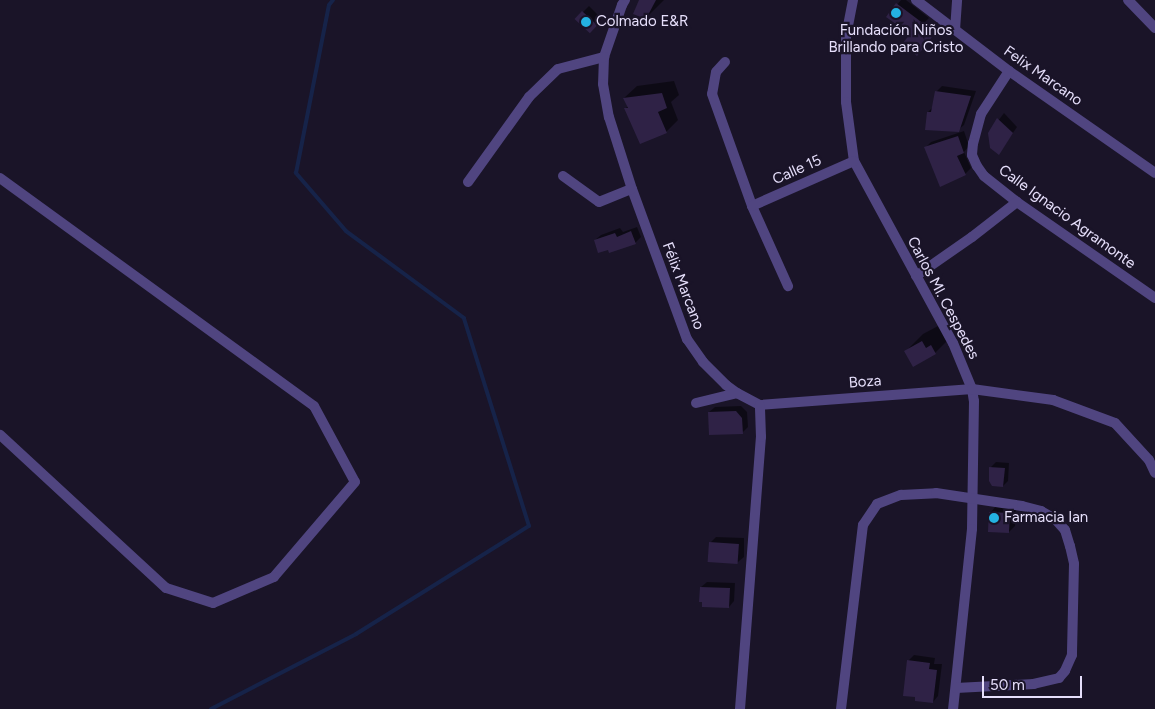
<!DOCTYPE html>
<meta charset="utf-8">
<style>
body{margin:0}
#map{position:relative;width:1155px;height:709px;overflow:hidden;background:#1a1428;font-family:Figtree,sans-serif}
div>[style]{position:absolute}
.shadow>*{inset:0;background:#0007;transform-origin:0 0}
.stream>*{height:4px;margin:-2px;padding:0 2px;transform-origin:2px;border-radius:2px;background:#162349}
.building>*{inset:0;background:#2f2246;transform-origin:0 0}
.minor>*{height:10px;margin:-5px;padding:0 5px;transform-origin:5px;border-radius:5px;background:#504580}
.dots>*{width:14px;height:14px;translate:-50% -50%;box-sizing:border-box;border:2px solid #1a1428;border-radius:50%}
span{translate:-50% -50%;white-space:nowrap;text-align:center;line-height:1.15;-webkit-text-stroke:4.5px #1a1428;paint-order:stroke}
.poi-label{font-size:15px;color:#e6dffb}
.left{translate:0 -50%;text-align:left}
.street-label{font-size:15px;color:#e6dffb}
.scale{position:absolute;left:982px;top:676px;width:100px;height:22px;box-sizing:border-box;border:2px solid #e6dffb;border-top:0;padding-left:6px;font-size:15px;line-height:18px;white-space:nowrap;color:#e6dffb;-webkit-text-stroke:4px #1a1428;paint-order:stroke}
</style>
<div id="map">
<div class="shadow">
<div style="clip-path:polygon(641px 0,664px 0,646px 18px)"></div>
<div style="clip-path:polygon(901px 0,906px 0,929px 18px,925px 22px,936px 31px,922px 49px,912px 33px,888px 16px)"></div>
<div style="left:589px;top:6px;width:18px;height:18px;rotate:45deg"></div>
<div style="clip-path:polygon(674px 81px,679px 95px,671px 102px,678px 120px,666px 132px,625px 109px,628px 106px,624px 98px,637px 86px)"></div>
<div style="clip-path:polygon(942px 86px,976px 91px,964px 125px,958px 130px,928px 112px,933px 107px,936px 92px)"></div>
<div style="clip-path:polygon(1004px 113px,1017px 127px,999px 153px,989px 133px)"></div>
<div style="clip-path:polygon(964px 131px,969px 146px,964px 152px,971px 168px,965px 174px,926px 147px,931px 142px)"></div>
<div style="clip-path:polygon(637px 227px,641px 237px,635px 243px,609px 248px,595px 240px,601px 235px,620px 228px,623px 232px)"></div>
<div style="clip-path:polygon(940px 325px,952px 336px,935px 353px,906px 351px,923px 334px)"></div>
<div style="clip-path:polygon(741px 406px,747px 412px,748px 427px,743px 432px,709px 412px,715px 407px)"></div>
<div style="clip-path:polygon(996px 462px,1009px 463px,1008px 481px,1003px 486px,991px 467px)"></div>
<div style="clip-path:polygon(996px 506px,1016px 508px,1015px 526px,1009px 532px,991px 512px)"></div>
<div style="clip-path:polygon(716px 537px,744px 538px,744px 557px,738px 562px,710px 543px)"></div>
<div style="clip-path:polygon(707px 582px,735px 583px,734px 601px,729px 607px,701px 587px)"></div>
<div style="clip-path:polygon(914px 655px,935px 658px,934px 664px,942px 664px,938px 696px,933px 702px,908px 661px)"></div>
</div>
<div class="stream">
<div style="left:211px;top:709px;width:163px;rotate:-27.3deg"></div>
<div style="left:356px;top:634px;width:204px;rotate:-32deg"></div>
<div style="left:529px;top:526px;width:218px;rotate:-107.4deg"></div>
<div style="left:464px;top:318px;width:147px;rotate:-143.6deg"></div>
<div style="left:346px;top:231px;width:77px;rotate:-130.8deg"></div>
<div style="left:296px;top:173px;width:171px;rotate:-78.9deg"></div>
<div style="left:329px;top:5px;width:6px;rotate:-51deg"></div>
</div>
<div class="building">
<div style="clip-path:polygon(639px 0,656px 0,646px 19px,633px 14px)"></div>
<div style="clip-path:polygon(896px 3px,924px 24px,921px 29px,932px 37px,917px 56px,903px 43px,910px 34px,886px 17px)"></div>
<div style="left:582px;top:11px;width:21px;height:11px;rotate:43deg"></div>
<div style="clip-path:polygon(935px 91px,971px 96px,959px 132px,925px 130px,927px 112px,931px 112px)"></div>
<div style="clip-path:polygon(662px 93px,667px 108px,658px 112px,667px 133px,640px 144px,624px 108px,628px 108px,623px 98px)"></div>
<div style="clip-path:polygon(997px 118px,1013px 133px,999px 155px,990px 148px,988px 133px)"></div>
<div style="clip-path:polygon(958px 136px,964px 153px,957px 156px,966px 175px,940px 187px,924px 147px)"></div>
<div style="clip-path:polygon(631px 231px,636px 244px,609px 253px,608px 250px,598px 253px,594px 240px,615px 233px,617px 237px)"></div>
<div style="clip-path:polygon(922px 341px,926px 348px,931px 345px,936px 354px,913px 367px,904px 351px)"></div>
<div style="clip-path:polygon(736px 411px,742px 418px,743px 434px,709px 435px,708px 412px)"></div>
<div style="clip-path:polygon(989px 467px,1005px 468px,1003px 487px,992px 486px,989px 481px)"></div>
<div style="left:989px;top:512px;width:21px;height:20px;rotate:3deg"></div>
<div style="left:709px;top:542px;width:30px;height:20px;rotate:4deg"></div>
<div style="clip-path:polygon(700px 587px,730px 588px,729px 608px,702px 607px,702px 602px,699px 602px)"></div>
<div style="clip-path:polygon(907px 660px,930px 663px,929px 669px,937px 670px,933px 703px,915px 701px,915px 697px,903px 696px)"></div>
</div>
<div class="minor">
<div style="left:625px;top:0;width:6px;rotate:121deg"></div>
<div style="left:622px;top:5px;width:55px;rotate:109.1deg"></div>
<div style="left:604px;top:57px;width:27px;rotate:92deg"></div>
<div style="left:603px;top:84px;width:34px;rotate:80deg"></div>
<div style="left:609px;top:117px;width:76px;rotate:72.3deg"></div>
<div style="left:632px;top:189px;width:160px;rotate:69.9deg"></div>
<div style="left:687px;top:339px;width:28px;rotate:55deg"></div>
<div style="left:703px;top:362px;width:33px;rotate:45deg"></div>
<div style="left:726px;top:385px;width:14px;rotate:36deg"></div>
<div style="left:737px;top:393px;width:26px;rotate:28deg"></div>
<div style="left:853px;top:0;width:36px;rotate:101deg"></div>
<div style="left:846px;top:35px;width:67px;rotate:90deg"></div>
<div style="left:846px;top:102px;width:60px;rotate:82.3deg"></div>
<div style="left:854px;top:161px;width:207px;rotate:61.5deg"></div>
<div style="left:953px;top:343px;width:50px;rotate:67.6deg"></div>
<div style="left:972px;top:389px;width:12px;rotate:81deg"></div>
<div style="left:974px;top:401px;width:128px;rotate:90.9deg"></div>
<div style="left:972px;top:529px;width:181px;rotate:96deg"></div>
<div style="left:916px;top:0;width:117px;rotate:37.4deg"></div>
<div style="left:1009px;top:71px;width:178px;rotate:34.9deg"></div>
<div style="left:1128px;top:0;width:39px;rotate:46deg"></div>
<div style="left:955px;top:30px;width:30px;rotate:-86deg"></div>
<div style="left:725px;top:62px;width:13px;rotate:132deg"></div>
<div style="left:716px;top:72px;width:22px;rotate:100deg"></div>
<div style="left:712px;top:94px;width:119px;rotate:70.3deg"></div>
<div style="left:752px;top:206px;width:88px;rotate:65.8deg"></div>
<div style="left:1009px;top:71px;width:51px;rotate:123.1deg"></div>
<div style="left:981px;top:114px;width:30px;rotate:105deg"></div>
<div style="left:973px;top:143px;width:12px;rotate:95deg"></div>
<div style="left:972px;top:155px;width:12px;rotate:66deg"></div>
<div style="left:977px;top:166px;width:12px;rotate:55deg"></div>
<div style="left:984px;top:176px;width:42px;rotate:38.2deg"></div>
<div style="left:1017px;top:202px;width:168px;rotate:34.8deg"></div>
<div style="left:563px;top:176px;width:44px;rotate:35.8deg"></div>
<div style="left:599px;top:202px;width:35px;rotate:-22deg"></div>
<div style="left:0;top:178px;width:388px;rotate:36deg"></div>
<div style="left:314px;top:406px;width:86px;rotate:61.7deg"></div>
<div style="left:355px;top:482px;width:125px;rotate:130.5deg"></div>
<div style="left:274px;top:577px;width:66px;rotate:156.9deg"></div>
<div style="left:213px;top:603px;width:49px;rotate:-162.3deg"></div>
<div style="left:166px;top:588px;width:226px;rotate:-137.3deg"></div>
<div style="left:468px;top:182px;width:105px;rotate:-54.3deg"></div>
<div style="left:529px;top:97px;width:40px;rotate:-44deg"></div>
<div style="left:558px;top:69px;width:48px;rotate:-14.6deg"></div>
<div style="left:752px;top:206px;width:111px;rotate:-23.8deg"></div>
<div style="left:916px;top:276px;width:68px;rotate:-34.9deg"></div>
<div style="left:972px;top:237px;width:57px;rotate:-37.9deg"></div>
<div style="left:696px;top:403px;width:42px;rotate:-13.7deg"></div>
<div style="left:760px;top:405px;width:213px;rotate:-4.3deg"></div>
<div style="left:972px;top:389px;width:82px;rotate:7.7deg"></div>
<div style="left:1053px;top:400px;width:66px;rotate:20.4deg"></div>
<div style="left:1115px;top:423px;width:50px;rotate:47.4deg"></div>
<div style="left:1149px;top:460px;width:14px;rotate:65deg"></div>
<div style="left:740px;top:709px;width:273px;rotate:-85.6deg"></div>
<div style="left:761px;top:437px;width:32px;rotate:-92deg"></div>
<div style="left:841px;top:709px;width:185px;rotate:-83.2deg"></div>
<div style="left:863px;top:525px;width:25px;rotate:-56deg"></div>
<div style="left:877px;top:504px;width:26px;rotate:-21deg"></div>
<div style="left:901px;top:495px;width:35px;rotate:-3deg"></div>
<div style="left:936px;top:493px;width:87px;rotate:8.6deg"></div>
<div style="left:1022px;top:506px;width:20px;rotate:15deg"></div>
<div style="left:1041px;top:511px;width:16px;rotate:30deg"></div>
<div style="left:1055px;top:519px;width:15px;rotate:48deg"></div>
<div style="left:1065px;top:530px;width:17px;rotate:73deg"></div>
<div style="left:1070px;top:546px;width:18px;rotate:77deg"></div>
<div style="left:1074px;top:564px;width:91px;rotate:91.3deg"></div>
<div style="left:1072px;top:655px;width:17px;rotate:114deg"></div>
<div style="left:1065px;top:671px;width:9px;rotate:131deg"></div>
<div style="left:1059px;top:678px;width:26px;rotate:167deg"></div>
<div style="left:1034px;top:684px;width:78px;rotate:177.1deg"></div>
</div>
<div class="dots">
<div style="left:896px;top:13px;background:#24b2e2"></div>
<div style="left:586px;top:22px;background:#24b2e2"></div>
<div style="left:994px;top:518px;background:#24b2e2"></div>
</div>
<div class="poi-label">
<span class="left" style="left:596px;top:22px">Colmado E&amp;R</span>
<span style="left:896px;top:39px">Fundación Niños<br>Brillando para Cristo</span>
<span class="left" style="left:1004px;top:518px">Farmacia Ian</span>
</div>
<div class="street-label">
<span style="left:1043px;top:76px;rotate:35deg">Felix Marcano</span>
<span style="left:797px;top:170px;rotate:-24deg">Calle 15</span>
<span style="left:1067px;top:217px;rotate:36deg">Calle Ignacio Agramonte</span>
<span style="left:683px;top:286px;rotate:69deg">Félix Marcano</span>
<span style="left:943px;top:298px;rotate:62deg">Carlos Ml. Cespedes</span>
<span style="left:865px;top:382px;rotate:-4deg">Boza</span>
</div>
<div class="scale">50 m</div>
</div>
